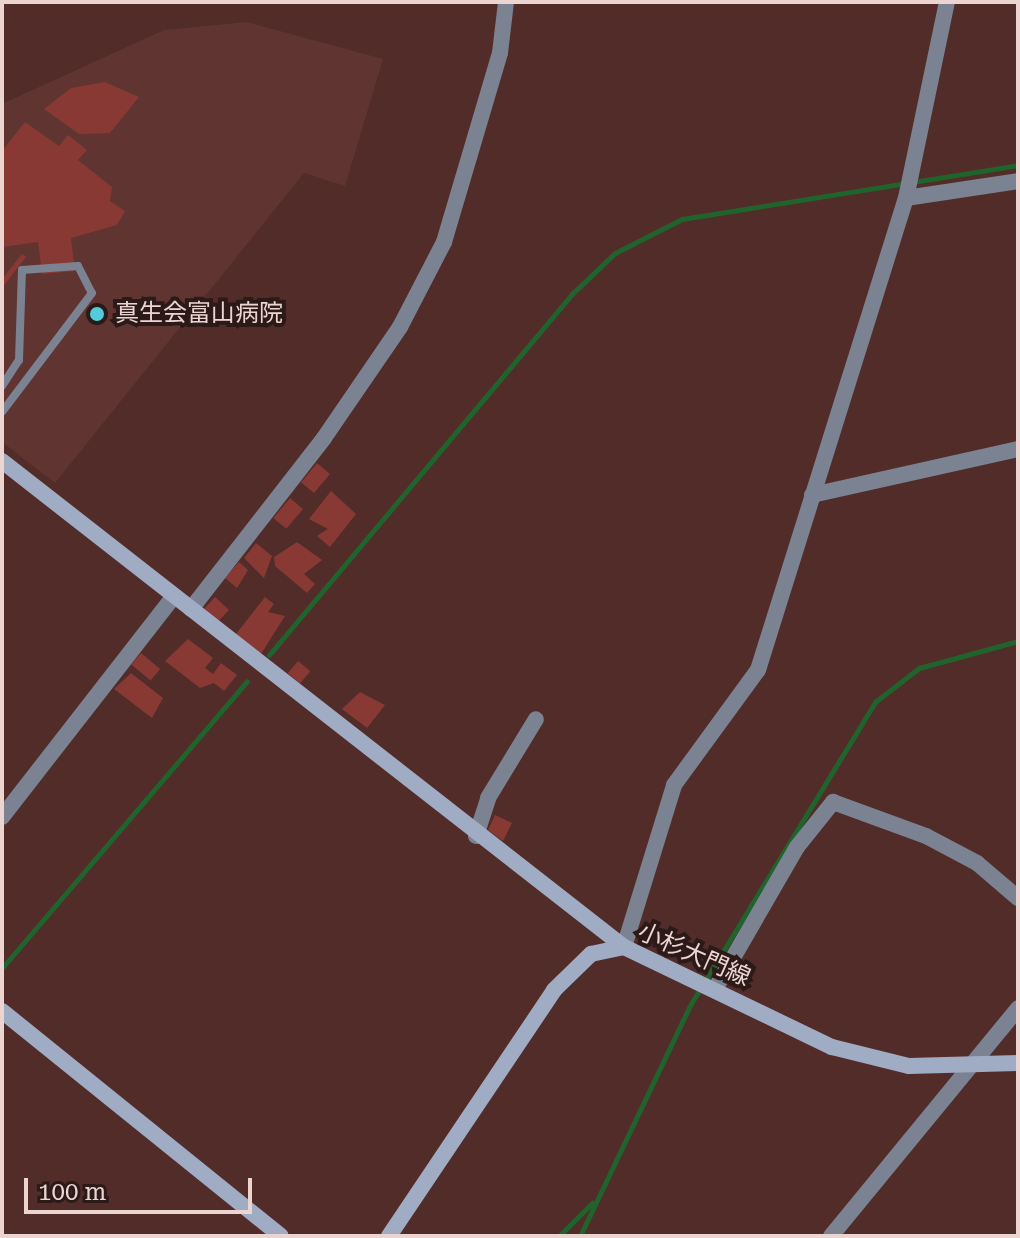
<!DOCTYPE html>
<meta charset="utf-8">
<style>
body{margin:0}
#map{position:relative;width:1020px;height:1238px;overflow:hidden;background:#512c29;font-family:"Roboto Serif","Noto Sans JP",serif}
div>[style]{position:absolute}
.built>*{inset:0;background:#603430}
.stream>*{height:5px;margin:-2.5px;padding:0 2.5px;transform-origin:2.5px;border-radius:2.5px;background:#21632c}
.building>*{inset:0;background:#883933;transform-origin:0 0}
.lane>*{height:8px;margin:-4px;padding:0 4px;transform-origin:4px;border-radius:4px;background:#7b8291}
.street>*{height:16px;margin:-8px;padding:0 8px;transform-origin:8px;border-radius:8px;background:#7b8291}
.secondary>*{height:16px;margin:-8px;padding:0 8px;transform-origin:8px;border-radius:8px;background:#a0abc4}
.dots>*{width:22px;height:22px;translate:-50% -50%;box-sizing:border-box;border:4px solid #2b1a18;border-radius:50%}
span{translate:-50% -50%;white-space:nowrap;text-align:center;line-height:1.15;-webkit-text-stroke:8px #2b1a18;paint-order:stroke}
.poi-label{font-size:24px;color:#ecd4d1}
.left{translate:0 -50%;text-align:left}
.street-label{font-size:24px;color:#ecd4d1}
.frame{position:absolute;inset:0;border:4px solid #ecd4d1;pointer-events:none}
.scale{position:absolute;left:24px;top:1178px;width:228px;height:36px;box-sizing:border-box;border:4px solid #ecd4d1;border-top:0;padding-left:10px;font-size:24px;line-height:28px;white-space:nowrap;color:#ecd4d1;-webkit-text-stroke:6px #2b1a18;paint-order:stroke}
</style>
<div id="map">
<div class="built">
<div style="clip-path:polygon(247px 22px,383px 59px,345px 186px,304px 173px,55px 483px,2px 442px,2px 104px,164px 30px)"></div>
</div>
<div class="stream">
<div style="left:269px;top:655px;width:473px;rotate:-50deg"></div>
<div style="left:573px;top:293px;width:58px;rotate:-43.6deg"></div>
<div style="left:615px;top:253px;width:75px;rotate:-26.9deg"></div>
<div style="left:682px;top:219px;width:340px;rotate:-9.1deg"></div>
<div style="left:2px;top:968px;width:377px;rotate:-49.5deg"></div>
<div style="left:559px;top:1236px;width:47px;rotate:-45deg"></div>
<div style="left:580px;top:1236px;width:254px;rotate:-64.5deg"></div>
<div style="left:689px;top:1007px;width:357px;rotate:-58.6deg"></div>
<div style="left:875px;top:702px;width:56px;rotate:-37.7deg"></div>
<div style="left:919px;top:668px;width:103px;rotate:-15.3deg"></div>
</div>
<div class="building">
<div style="clip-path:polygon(105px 82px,139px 97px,110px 133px,79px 134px,44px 109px,71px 88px)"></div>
<div style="clip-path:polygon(25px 122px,59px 146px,68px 135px,87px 150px,78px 160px,112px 187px,110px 201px,125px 211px,117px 225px,71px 238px,75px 271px,42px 274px,38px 242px,2px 247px,2px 151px)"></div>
<div style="clip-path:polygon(22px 254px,26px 257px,2px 288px,2px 279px)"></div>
<div style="left:317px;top:463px;width:17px;height:25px;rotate:40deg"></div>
<div style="clip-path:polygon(331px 491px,356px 514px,330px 547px,317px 536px,328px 529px,309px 519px)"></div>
<div style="left:290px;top:498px;width:17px;height:26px;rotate:40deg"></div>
<div style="clip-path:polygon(297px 542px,322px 560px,304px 574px,315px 584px,307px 593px,275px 566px,274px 557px)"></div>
<div style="clip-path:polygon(256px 543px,272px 556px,264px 578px,244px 558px)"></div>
<div style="clip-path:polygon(239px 562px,248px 570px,237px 588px,225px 578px)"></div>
<div style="left:215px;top:597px;width:19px;height:16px;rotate:43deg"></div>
<div style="clip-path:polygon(265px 597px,274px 604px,268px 612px,285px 616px,261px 654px,236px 634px)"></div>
<div style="clip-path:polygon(188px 639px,213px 658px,205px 668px,213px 674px,221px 663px,237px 675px,224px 691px,214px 683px,200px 688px,165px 661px)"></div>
<div style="left:141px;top:653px;width:25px;height:15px;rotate:40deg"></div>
<div style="left:298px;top:661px;width:16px;height:16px;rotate:40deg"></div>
<div style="clip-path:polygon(131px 673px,163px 698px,152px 718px,114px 689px)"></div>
<div style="clip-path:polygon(360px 692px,385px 705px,367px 728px,342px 709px)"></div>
<div style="clip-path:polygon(495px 815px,512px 823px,503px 841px,488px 830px)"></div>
</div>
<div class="lane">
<div style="left:2px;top:386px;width:31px;rotate:-57deg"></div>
<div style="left:19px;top:360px;width:90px;rotate:-88.1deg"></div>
<div style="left:22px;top:270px;width:56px;rotate:-4.1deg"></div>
<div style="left:78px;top:266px;width:30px;rotate:63deg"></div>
<div style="left:92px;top:293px;width:149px;rotate:127.1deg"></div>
</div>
<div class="street">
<div style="left:906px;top:198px;width:113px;rotate:-8.6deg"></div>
<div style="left:812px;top:495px;width:211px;rotate:-12.6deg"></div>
<div style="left:191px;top:609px;width:217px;rotate:-52.1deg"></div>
<div style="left:324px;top:438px;width:135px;rotate:-55.6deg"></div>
<div style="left:400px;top:327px;width:96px;rotate:-62.6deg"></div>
<div style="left:444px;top:242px;width:197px;rotate:-73.5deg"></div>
<div style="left:500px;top:53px;width:51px;rotate:-83.3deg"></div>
<div style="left:2px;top:817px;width:275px;rotate:-52.1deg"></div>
<div style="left:476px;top:836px;width:40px;rotate:-72deg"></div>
<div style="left:488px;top:798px;width:92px;rotate:-58.7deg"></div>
<div style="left:624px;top:947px;width:170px;rotate:-72.8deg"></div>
<div style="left:674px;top:785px;width:142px;rotate:-53.9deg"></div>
<div style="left:758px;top:670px;width:495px;rotate:-72.6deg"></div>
<div style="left:906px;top:198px;width:200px;rotate:-78.2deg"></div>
<div style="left:715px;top:989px;width:164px;rotate:-60deg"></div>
<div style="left:797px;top:847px;width:58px;rotate:-51.3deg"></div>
<div style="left:833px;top:802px;width:99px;rotate:20.1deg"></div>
<div style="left:926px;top:836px;width:58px;rotate:27.9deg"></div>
<div style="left:977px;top:863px;width:54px;rotate:40.5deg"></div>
<div style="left:831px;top:1236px;width:295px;rotate:-50.6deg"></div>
</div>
<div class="secondary">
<div style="left:2px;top:461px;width:789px;rotate:38deg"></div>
<div style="left:624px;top:947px;width:231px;rotate:25.7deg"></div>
<div style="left:832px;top:1047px;width:79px;rotate:13.9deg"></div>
<div style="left:909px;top:1066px;width:109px;rotate:-1.6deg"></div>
<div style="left:2px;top:1011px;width:358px;rotate:38.9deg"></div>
<div style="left:389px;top:1236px;width:296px;rotate:-56.1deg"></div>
<div style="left:554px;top:990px;width:52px;rotate:-44.2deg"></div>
<div style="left:591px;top:954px;width:34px;rotate:-12deg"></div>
</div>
<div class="dots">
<div style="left:97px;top:314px;background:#53cbda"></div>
</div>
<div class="poi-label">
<span class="left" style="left:115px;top:314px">真生会富山病院</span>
</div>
<div class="street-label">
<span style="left:694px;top:955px;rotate:24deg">小杉大門線</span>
</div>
<div class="frame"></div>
<div class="scale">100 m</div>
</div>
